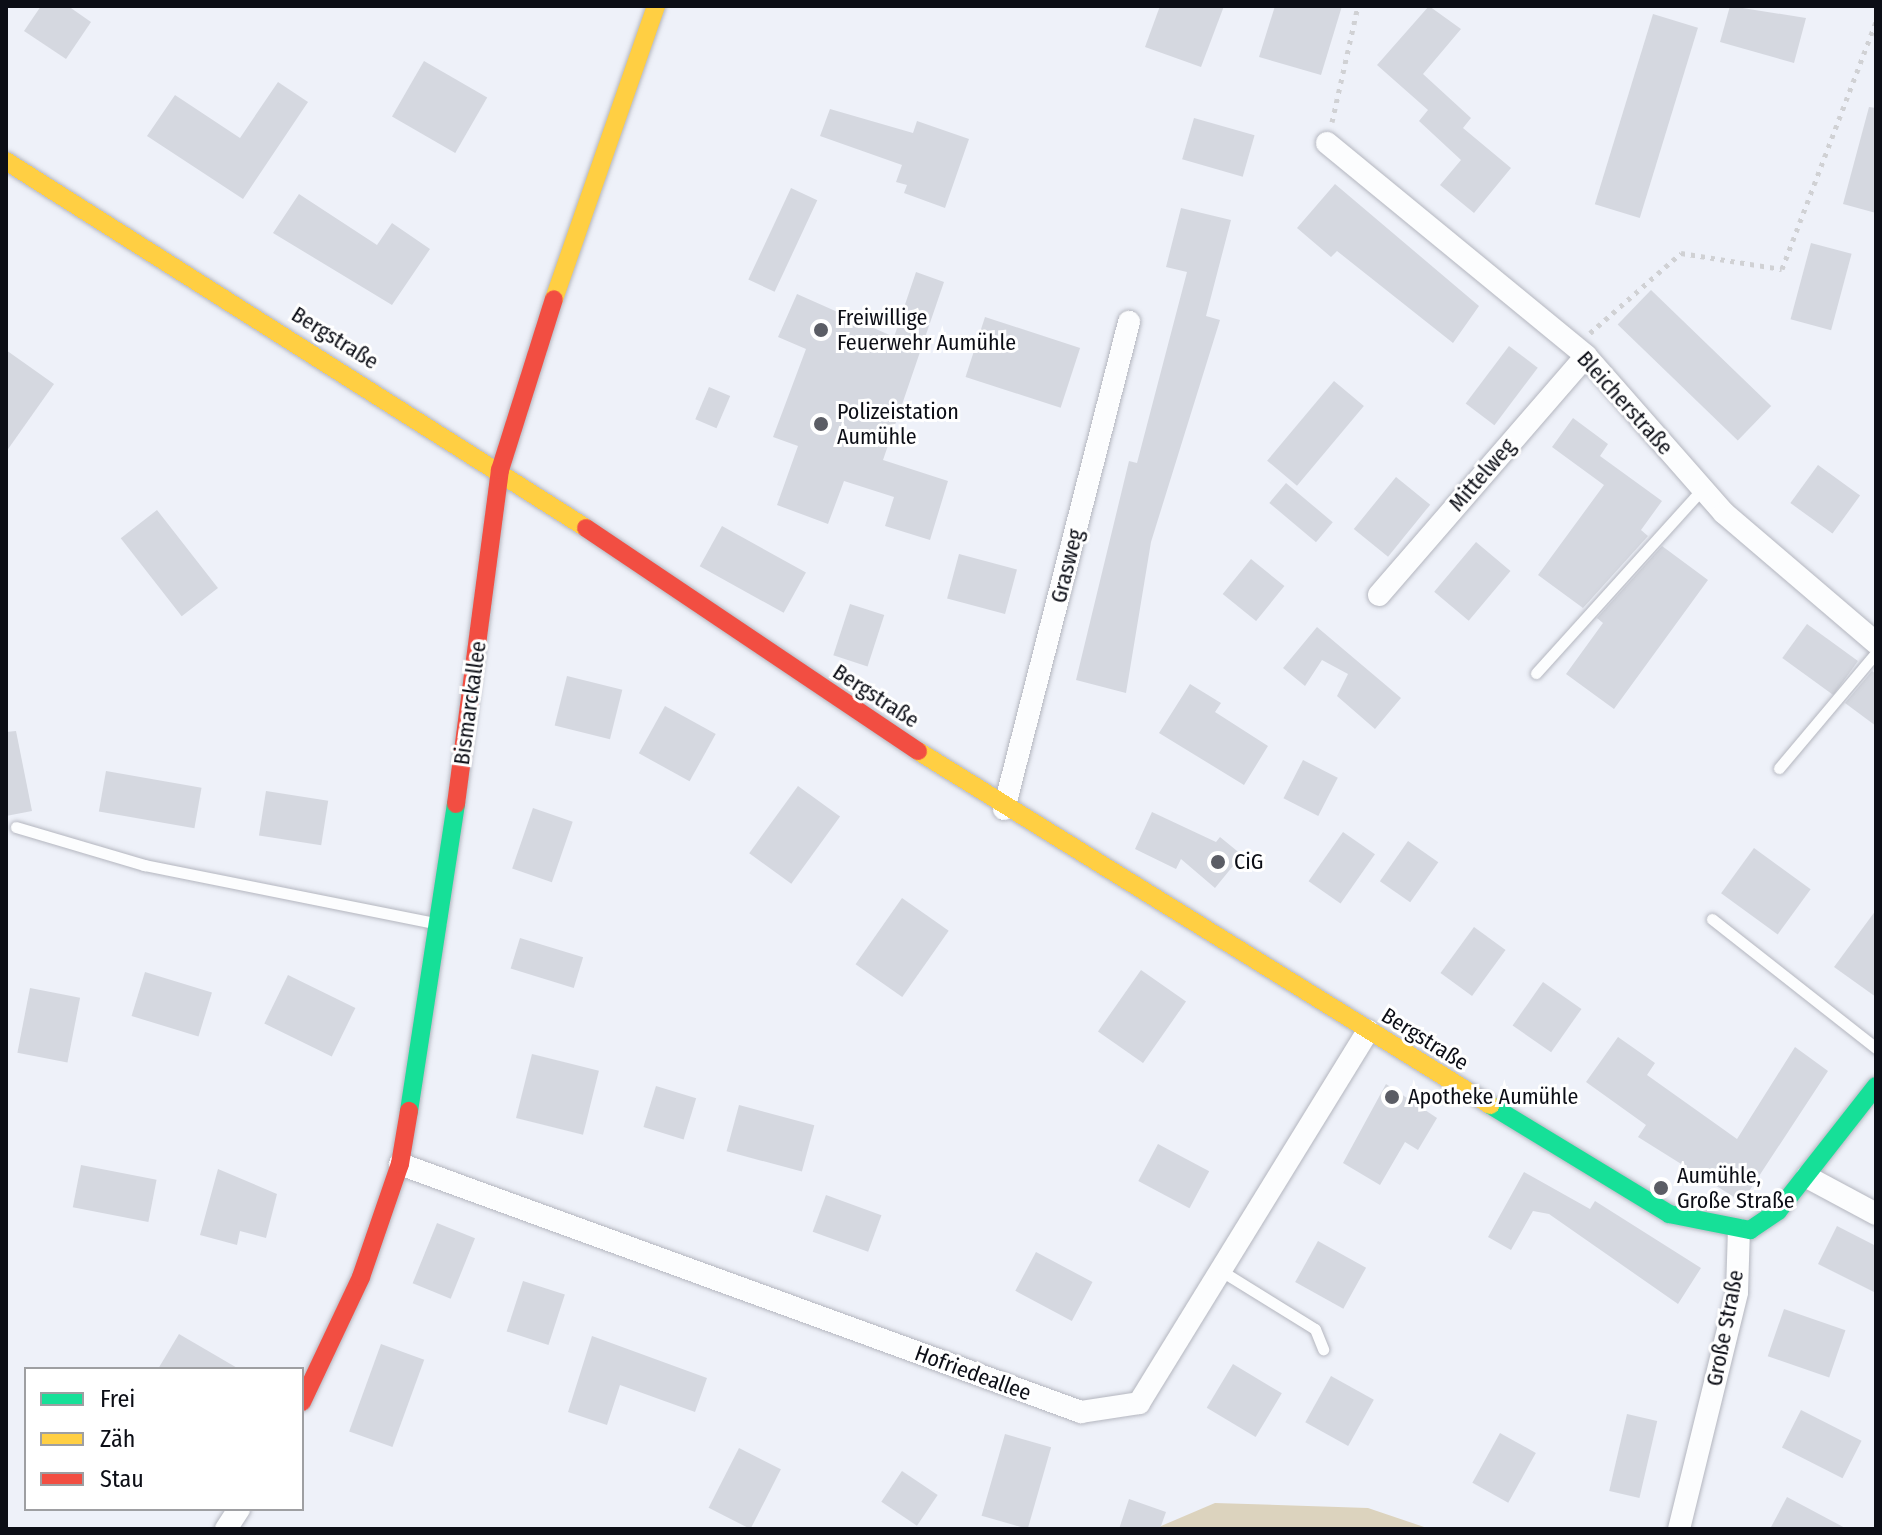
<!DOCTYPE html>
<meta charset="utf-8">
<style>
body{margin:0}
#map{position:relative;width:1882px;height:1535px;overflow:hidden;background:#eef1f9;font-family:"Fira Sans Condensed",sans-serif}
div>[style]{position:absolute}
.forest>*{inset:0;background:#dcd3be}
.building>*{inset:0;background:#d5d8e0;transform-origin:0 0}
.path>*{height:5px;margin-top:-2.5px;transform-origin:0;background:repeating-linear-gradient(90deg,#d0d1d4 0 4px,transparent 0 10px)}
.roads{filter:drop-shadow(0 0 2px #b4b6bf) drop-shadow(0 0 2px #b4b6bf)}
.lane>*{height:11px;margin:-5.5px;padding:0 5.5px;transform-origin:5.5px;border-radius:5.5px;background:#fcfdfe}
.street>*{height:22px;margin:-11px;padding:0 11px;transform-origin:11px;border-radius:11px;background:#fcfdfe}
.fast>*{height:18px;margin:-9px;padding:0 9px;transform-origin:9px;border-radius:9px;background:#16e098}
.slow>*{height:18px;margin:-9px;padding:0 9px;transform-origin:9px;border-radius:9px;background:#ffcf43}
.jam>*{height:18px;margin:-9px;padding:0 9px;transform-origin:9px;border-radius:9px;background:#f24e42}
.dots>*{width:22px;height:22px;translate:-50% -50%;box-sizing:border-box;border:4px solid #fff;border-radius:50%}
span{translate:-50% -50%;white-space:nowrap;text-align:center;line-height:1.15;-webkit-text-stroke:6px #fff;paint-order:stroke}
.poi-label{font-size:22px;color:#0c0e16}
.left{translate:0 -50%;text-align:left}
.street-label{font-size:22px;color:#0c0e16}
.frame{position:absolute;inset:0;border:8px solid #0c0e16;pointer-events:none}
.legend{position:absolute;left:24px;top:1367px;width:280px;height:144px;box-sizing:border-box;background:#fff;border:2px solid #9e9fa2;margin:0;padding:10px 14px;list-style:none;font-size:24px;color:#0c0e16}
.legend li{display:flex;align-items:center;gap:16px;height:40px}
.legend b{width:40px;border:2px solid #9e9fa2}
</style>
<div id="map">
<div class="forest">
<div style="clip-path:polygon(1215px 1503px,1368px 1508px,1430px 1529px,1154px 1529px)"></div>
</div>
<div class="building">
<div style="clip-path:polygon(41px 6px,68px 6px,91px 22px,66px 59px,24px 31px)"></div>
<div style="clip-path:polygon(1160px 6px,1224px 6px,1201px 67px,1145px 47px)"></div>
<div style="clip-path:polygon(1275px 6px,1342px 6px,1321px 75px,1259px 57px)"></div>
<div style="clip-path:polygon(1429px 6px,1461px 29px,1423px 74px,1471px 118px,1463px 128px,1511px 168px,1474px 213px,1440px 185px,1461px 160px,1419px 121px,1428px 110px,1377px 65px)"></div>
<div style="clip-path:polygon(1730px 6px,1806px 18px,1794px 63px,1720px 42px)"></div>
<div style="left:1653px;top:14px;width:47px;height:199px;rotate:17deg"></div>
<div style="left:424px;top:61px;width:73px;height:64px;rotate:30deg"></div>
<div style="clip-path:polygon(278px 82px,308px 102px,243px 199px,147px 136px,175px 95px,240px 138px)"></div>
<div style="clip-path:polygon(1869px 107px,1876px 108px,1876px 213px,1843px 204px)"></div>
<div style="clip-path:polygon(830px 109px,913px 133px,917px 121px,969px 139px,945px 208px,904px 193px,907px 185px,896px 182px,902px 165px,820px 136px)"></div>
<div style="left:1194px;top:118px;width:63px;height:43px;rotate:16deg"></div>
<div style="clip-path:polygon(1335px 184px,1479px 306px,1453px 343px,1337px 251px,1331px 257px,1297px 228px)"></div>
<div style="left:791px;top:188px;width:29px;height:101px;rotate:25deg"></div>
<div style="clip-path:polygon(299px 194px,377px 245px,392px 223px,430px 249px,392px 305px,273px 233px)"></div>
<div style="clip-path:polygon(1181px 208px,1231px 220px,1206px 316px,1220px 320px,1151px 542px,1126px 693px,1076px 680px,1129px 461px,1137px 463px,1187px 272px,1166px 267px)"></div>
<div style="left:1811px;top:243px;width:42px;height:79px;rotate:15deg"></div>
<div style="clip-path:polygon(916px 272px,944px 282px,883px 460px,948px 481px,930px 540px,885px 526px,894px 497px,844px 481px,828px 524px,777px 505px,798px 446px,773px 437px,806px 349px,778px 337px,797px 294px,894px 337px)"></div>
<div style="left:1651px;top:290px;width:167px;height:48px;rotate:44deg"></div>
<div style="left:985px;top:317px;width:100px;height:63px;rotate:18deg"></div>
<div style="left:1509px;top:346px;width:36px;height:72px;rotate:37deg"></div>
<div style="clip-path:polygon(6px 350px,54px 384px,6px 452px)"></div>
<div style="left:1334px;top:381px;width:39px;height:104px;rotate:40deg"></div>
<div style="left:709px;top:387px;width:23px;height:35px;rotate:23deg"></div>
<div style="clip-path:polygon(1573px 418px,1608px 444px,1600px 456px,1662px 501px,1641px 530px,1648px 536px,1583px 608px,1538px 575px,1604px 485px,1552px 447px)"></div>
<div style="left:1818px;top:465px;width:52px;height:47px;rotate:36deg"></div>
<div style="left:1396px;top:477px;width:44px;height:67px;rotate:39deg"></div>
<div style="left:1286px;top:483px;width:61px;height:26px;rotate:40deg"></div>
<div style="left:157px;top:510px;width:99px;height:46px;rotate:52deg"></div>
<div style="left:722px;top:526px;width:96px;height:46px;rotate:29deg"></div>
<div style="left:1476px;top:542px;width:45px;height:65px;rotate:40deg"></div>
<div style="clip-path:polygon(1662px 546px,1708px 580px,1614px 709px,1566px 674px,1603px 623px,1597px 618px)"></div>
<div style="left:959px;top:554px;width:60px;height:46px;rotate:15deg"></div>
<div style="left:1251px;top:559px;width:43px;height:45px;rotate:39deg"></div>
<div style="left:850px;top:604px;width:36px;height:54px;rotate:18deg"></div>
<div style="left:1807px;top:624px;width:63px;height:42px;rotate:36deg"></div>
<div style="clip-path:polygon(1317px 627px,1401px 698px,1375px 729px,1337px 696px,1348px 674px,1322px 660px,1305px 686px,1283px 668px)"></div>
<div style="clip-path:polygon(1872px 671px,1876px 674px,1876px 726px,1845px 703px)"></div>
<div style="left:567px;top:676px;width:57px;height:51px;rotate:14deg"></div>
<div style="clip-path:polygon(1190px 684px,1221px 703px,1215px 712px,1268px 746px,1244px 785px,1159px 733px)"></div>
<div style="left:665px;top:706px;width:58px;height:54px;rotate:29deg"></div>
<div style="clip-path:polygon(16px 731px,32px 811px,6px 816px,6px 732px)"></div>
<div style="left:1303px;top:760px;width:39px;height:43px;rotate:27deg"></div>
<div style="left:106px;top:771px;width:97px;height:41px;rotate:10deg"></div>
<div style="left:798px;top:786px;width:52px;height:83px;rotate:36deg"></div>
<div style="left:266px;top:791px;width:63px;height:45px;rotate:9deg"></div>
<div style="left:533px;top:808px;width:42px;height:64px;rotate:19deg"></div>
<div style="clip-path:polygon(1152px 812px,1216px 842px,1220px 837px,1242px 855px,1215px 888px,1181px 859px,1176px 869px,1135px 849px)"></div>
<div style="left:1343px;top:832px;width:39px;height:60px;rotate:35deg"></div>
<div style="left:1408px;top:841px;width:37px;height:49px;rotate:35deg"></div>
<div style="left:1754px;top:848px;width:70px;height:56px;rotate:36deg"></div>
<div style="left:902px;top:898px;width:57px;height:81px;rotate:35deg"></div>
<div style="clip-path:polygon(1876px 910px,1876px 997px,1834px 967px)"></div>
<div style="left:1474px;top:927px;width:39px;height:57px;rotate:36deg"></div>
<div style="left:520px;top:938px;width:66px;height:32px;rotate:17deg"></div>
<div style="left:1141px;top:970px;width:55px;height:75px;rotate:35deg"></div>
<div style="left:145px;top:972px;width:70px;height:46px;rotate:17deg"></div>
<div style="left:288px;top:975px;width:75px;height:54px;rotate:26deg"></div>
<div style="left:1543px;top:982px;width:47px;height:53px;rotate:35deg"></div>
<div style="left:30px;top:988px;width:51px;height:66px;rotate:11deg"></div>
<div style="clip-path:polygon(1618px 1037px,1655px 1063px,1647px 1075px,1737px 1139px,1795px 1047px,1828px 1071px,1742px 1202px,1638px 1137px,1646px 1125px,1586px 1082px)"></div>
<div style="left:532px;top:1054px;width:69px;height:66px;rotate:14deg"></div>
<div style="clip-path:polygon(1386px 1084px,1437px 1118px,1418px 1150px,1405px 1142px,1380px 1185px,1343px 1163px)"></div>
<div style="left:656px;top:1086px;width:42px;height:43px;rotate:17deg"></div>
<div style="left:739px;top:1105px;width:78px;height:48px;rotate:15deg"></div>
<div style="left:1158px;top:1144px;width:58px;height:42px;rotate:28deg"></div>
<div style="left:81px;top:1165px;width:77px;height:43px;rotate:11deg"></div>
<div style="clip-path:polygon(218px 1169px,277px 1194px,266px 1238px,240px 1231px,237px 1245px,200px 1235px)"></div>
<div style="clip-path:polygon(1524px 1172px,1590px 1209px,1595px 1201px,1701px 1268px,1678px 1304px,1549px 1214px,1533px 1211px,1511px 1250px,1488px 1237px)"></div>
<div style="left:826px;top:1195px;width:59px;height:39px;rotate:20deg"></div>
<div style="left:437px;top:1223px;width:41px;height:65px;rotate:22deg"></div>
<div style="clip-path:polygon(1837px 1226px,1876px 1246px,1876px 1293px,1818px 1264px)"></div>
<div style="left:1318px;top:1241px;width:55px;height:47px;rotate:29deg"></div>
<div style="left:1036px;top:1252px;width:64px;height:44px;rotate:28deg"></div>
<div style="left:523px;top:1281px;width:44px;height:53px;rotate:18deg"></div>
<div style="left:1784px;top:1309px;width:65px;height:50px;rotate:19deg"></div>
<div style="clip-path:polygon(179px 1334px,239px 1369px,158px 1369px)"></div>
<div style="clip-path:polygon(592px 1336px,707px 1378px,695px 1412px,620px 1385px,607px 1425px,568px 1412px)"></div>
<div style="left:381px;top:1344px;width:46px;height:93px;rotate:20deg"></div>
<div style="left:1233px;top:1364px;width:57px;height:51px;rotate:31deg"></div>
<div style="left:1331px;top:1376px;width:49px;height:53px;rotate:29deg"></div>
<div style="left:1801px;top:1410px;width:68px;height:42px;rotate:27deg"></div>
<div style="left:1627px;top:1414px;width:31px;height:79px;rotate:13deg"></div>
<div style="left:1500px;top:1433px;width:41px;height:57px;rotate:29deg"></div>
<div style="left:1005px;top:1434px;width:48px;height:85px;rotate:16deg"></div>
<div style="left:739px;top:1448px;width:47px;height:67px;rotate:27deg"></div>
<div style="left:902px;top:1471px;width:43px;height:37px;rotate:34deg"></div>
<div style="clip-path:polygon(1787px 1497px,1847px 1529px,1770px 1529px)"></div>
<div style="clip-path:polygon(1129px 1499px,1166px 1512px,1160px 1529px,1119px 1529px)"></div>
</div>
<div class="path">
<div style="left:1332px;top:122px;width:119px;rotate:-77.4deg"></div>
<div style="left:1590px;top:333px;width:121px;rotate:-41.3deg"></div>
<div style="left:1681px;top:253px;width:102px;rotate:9deg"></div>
<div style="left:1782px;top:269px;width:265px;rotate:-69.2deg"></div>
</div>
<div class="roads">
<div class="lane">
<div style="left:1536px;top:673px;width:248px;rotate:-47.9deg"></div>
<div style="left:1779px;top:768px;width:150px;rotate:-49.9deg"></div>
<div style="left:16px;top:827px;width:134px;rotate:16.5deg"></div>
<div style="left:144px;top:865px;width:302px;rotate:11.3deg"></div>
<div style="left:1712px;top:919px;width:209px;rotate:38.2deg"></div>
<div style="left:1223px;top:1272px;width:108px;rotate:31.8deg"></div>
<div style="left:1315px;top:1329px;width:22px;rotate:68deg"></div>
</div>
<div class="street">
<div style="left:1327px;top:143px;width:335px;rotate:39.4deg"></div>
<div style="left:1586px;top:356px;width:209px;rotate:48.7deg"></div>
<div style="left:1724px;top:513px;width:200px;rotate:40.5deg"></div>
<div style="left:1379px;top:595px;width:316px;rotate:-49.1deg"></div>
<div style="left:1004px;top:809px;width:503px;rotate:-75.6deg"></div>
<div style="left:400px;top:1164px;width:725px;rotate:20.01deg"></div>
<div style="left:1081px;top:1412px;width:59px;rotate:-8.8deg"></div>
<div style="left:1139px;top:1403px;width:437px;rotate:-58.4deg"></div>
<div style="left:1807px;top:1177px;width:78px;rotate:28.2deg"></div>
<div style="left:226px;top:1529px;width:24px;rotate:-57deg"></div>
<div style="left:1679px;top:1529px;width:244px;rotate:-76.2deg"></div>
<div style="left:1737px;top:1292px;width:62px;rotate:-88.2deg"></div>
</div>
<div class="fast">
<div style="left:1490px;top:1105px;width:210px;rotate:31.3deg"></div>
<div style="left:1669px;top:1214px;width:83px;rotate:11.2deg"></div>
<div style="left:1750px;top:1230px;width:34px;rotate:-34deg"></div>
<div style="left:1778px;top:1211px;width:159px;rotate:-51.9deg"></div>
<div style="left:409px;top:1111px;width:311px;rotate:-81.3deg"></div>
</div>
<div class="slow">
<div style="left:6px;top:161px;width:686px;rotate:32.32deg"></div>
<div style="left:554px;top:299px;width:310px;rotate:-70.8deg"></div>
<div style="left:918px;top:751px;width:673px;rotate:31.75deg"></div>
</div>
<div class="jam">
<div style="left:586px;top:528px;width:400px;rotate:33.9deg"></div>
<div style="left:456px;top:804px;width:337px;rotate:-82.5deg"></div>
<div style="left:500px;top:470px;width:179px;rotate:-72.5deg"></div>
<div style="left:302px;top:1402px;width:138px;rotate:-64.7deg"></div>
<div style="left:361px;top:1277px;width:120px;rotate:-71deg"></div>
<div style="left:400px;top:1164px;width:54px;rotate:-80.4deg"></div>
</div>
</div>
<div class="dots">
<div style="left:821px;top:330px;background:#5b5d65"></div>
<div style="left:821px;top:424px;background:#5b5d65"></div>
<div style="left:1218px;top:862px;background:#5b5d65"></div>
<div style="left:1392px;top:1097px;background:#5b5d65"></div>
<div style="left:1661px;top:1188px;background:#5b5d65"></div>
</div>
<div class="poi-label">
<span class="left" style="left:837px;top:330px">Freiwillige<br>Feuerwehr Aumühle</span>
<span class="left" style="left:837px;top:424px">Polizeistation<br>Aumühle</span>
<span class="left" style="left:1234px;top:862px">CiG</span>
<span class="left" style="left:1408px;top:1097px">Apotheke Aumühle</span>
<span class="left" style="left:1677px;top:1188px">Aumühle,<br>Große Straße</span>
</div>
<div class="street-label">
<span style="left:335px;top:338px;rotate:32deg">Bergstraße</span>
<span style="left:1625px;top:403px;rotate:48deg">Bleicherstraße</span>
<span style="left:1482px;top:475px;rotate:-49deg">Mittelweg</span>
<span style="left:1067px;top:566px;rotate:-76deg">Grasweg</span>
<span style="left:876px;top:696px;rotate:33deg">Bergstraße</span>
<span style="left:470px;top:703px;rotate:-82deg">Bismarckallee</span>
<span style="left:1425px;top:1039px;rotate:32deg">Bergstraße</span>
<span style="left:1725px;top:1328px;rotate:-79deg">Große Straße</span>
<span style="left:973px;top:1373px;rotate:20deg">Hofriedeallee</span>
</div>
<div class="frame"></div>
<ul class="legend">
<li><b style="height:10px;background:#16e098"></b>Frei</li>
<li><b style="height:10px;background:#ffcf43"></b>Zäh</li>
<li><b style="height:10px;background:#f24e42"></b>Stau</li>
</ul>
</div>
